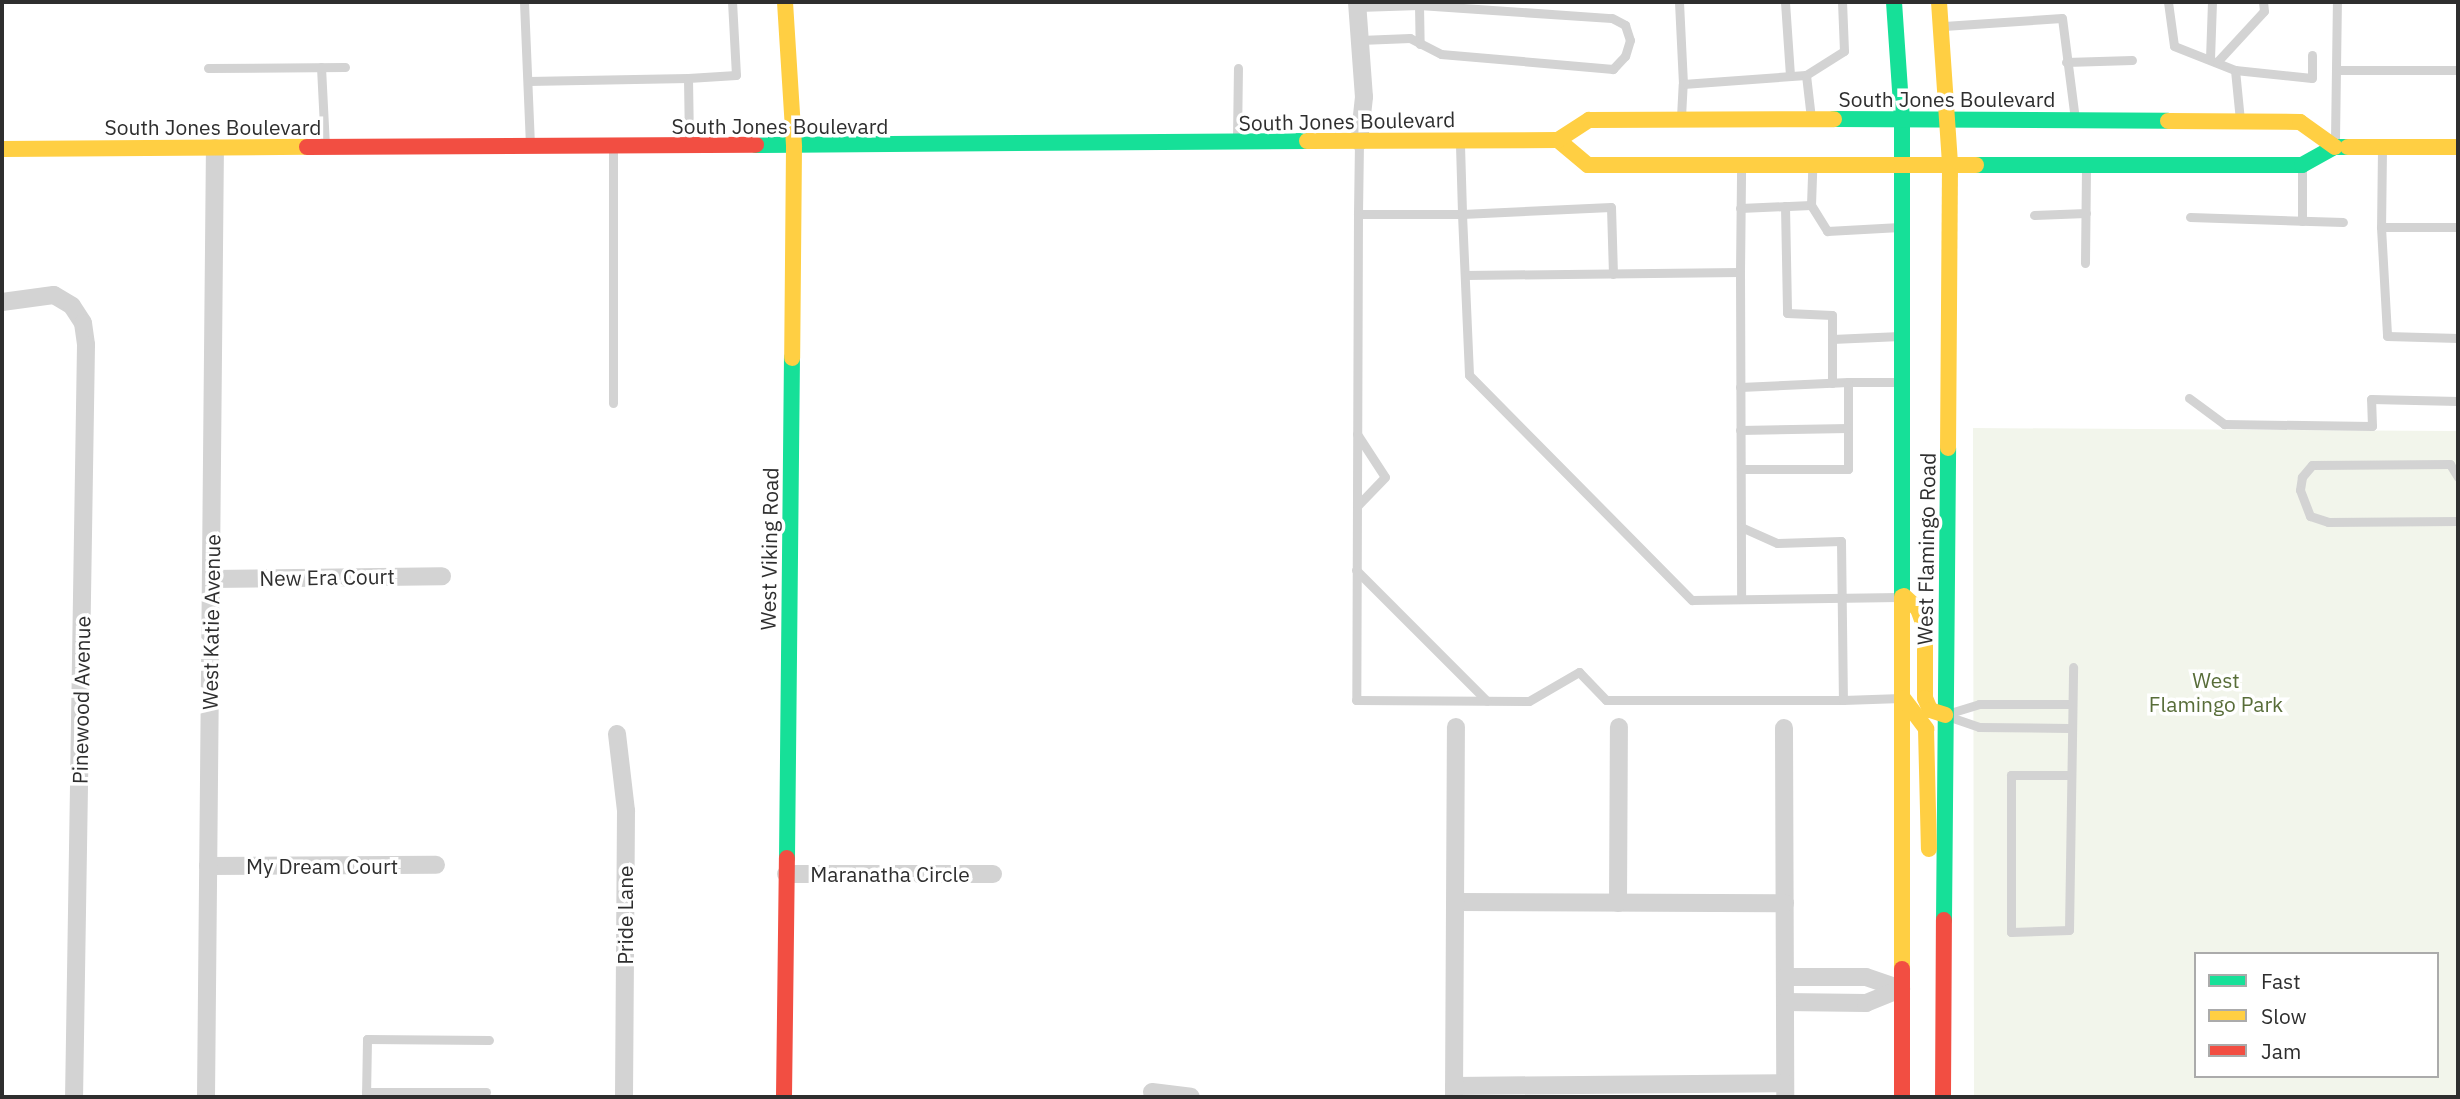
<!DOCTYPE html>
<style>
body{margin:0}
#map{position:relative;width:2460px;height:1099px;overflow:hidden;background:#fff;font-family:"IBM Plex Sans",sans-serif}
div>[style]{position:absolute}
.green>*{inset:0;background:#f2f5eb}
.lane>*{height:9px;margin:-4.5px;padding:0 4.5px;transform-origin:4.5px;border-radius:4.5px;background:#d3d3d3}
.street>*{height:18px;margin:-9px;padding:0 9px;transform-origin:9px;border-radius:9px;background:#d3d3d3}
.fast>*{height:16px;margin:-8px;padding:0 8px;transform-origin:8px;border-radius:8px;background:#16e098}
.slow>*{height:16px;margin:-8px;padding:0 8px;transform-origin:8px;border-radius:8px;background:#ffcf43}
.jam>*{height:16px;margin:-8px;padding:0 8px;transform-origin:8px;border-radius:8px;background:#f24e42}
span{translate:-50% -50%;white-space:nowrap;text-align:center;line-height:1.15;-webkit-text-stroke:7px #fff;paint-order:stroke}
.street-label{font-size:21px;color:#2e2e2e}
.park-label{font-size:21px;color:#586d39}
.frame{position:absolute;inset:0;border:4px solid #2e2e2e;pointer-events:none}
.legend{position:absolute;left:2194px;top:952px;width:245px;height:126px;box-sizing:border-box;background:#fff;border:2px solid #ababab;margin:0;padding:9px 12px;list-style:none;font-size:21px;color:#2e2e2e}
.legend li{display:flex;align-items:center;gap:14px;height:35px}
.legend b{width:35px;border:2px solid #ababab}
</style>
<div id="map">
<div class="green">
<div style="clip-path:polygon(evenodd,1973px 428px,2458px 431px,2458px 1097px,1974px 1097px,1973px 428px,2196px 954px,2437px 954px,2437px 1076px,2196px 1076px,2196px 954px)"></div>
</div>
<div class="lane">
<div style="left:524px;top:2px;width:141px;rotate:87.6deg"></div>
<div style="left:1679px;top:2px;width:82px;rotate:87.2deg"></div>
<div style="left:1785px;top:2px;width:74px;rotate:86.1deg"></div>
<div style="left:2168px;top:2px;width:44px;rotate:82.2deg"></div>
<div style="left:2174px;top:46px;width:66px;rotate:21.5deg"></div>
<div style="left:2235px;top:70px;width:77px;rotate:5.9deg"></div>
<div style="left:2312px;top:78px;width:23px;rotate:-90deg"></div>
<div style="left:1419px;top:5px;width:39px;rotate:89deg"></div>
<div style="left:1358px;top:7px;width:61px;rotate:-1.9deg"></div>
<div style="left:1419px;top:5px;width:193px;rotate:3.9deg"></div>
<div style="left:1612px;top:18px;width:15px;rotate:28deg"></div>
<div style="left:1625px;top:25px;width:16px;rotate:72deg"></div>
<div style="left:1630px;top:40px;width:17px;rotate:107deg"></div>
<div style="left:1625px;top:56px;width:18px;rotate:133deg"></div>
<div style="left:1613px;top:69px;width:173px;rotate:-175deg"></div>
<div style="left:1441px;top:54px;width:35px;rotate:-153deg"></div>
<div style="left:1410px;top:38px;width:50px;rotate:177.7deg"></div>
<div style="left:1944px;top:26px;width:118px;rotate:-3.9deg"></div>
<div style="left:2062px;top:18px;width:102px;rotate:82.7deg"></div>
<div style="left:2210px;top:59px;width:57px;rotate:-88deg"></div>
<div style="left:2066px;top:62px;width:66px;rotate:-1.7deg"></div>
<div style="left:2217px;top:62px;width:69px;rotate:-47.3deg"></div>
<div style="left:2264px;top:11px;width:9px;rotate:-96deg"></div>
<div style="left:321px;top:67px;width:79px;rotate:87.1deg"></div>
<div style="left:208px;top:68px;width:137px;rotate:-0.4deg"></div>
<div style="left:2235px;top:70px;width:50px;rotate:84.3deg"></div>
<div style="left:2336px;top:70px;width:122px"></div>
<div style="left:1806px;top:75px;width:45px;rotate:-32.3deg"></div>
<div style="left:1844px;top:51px;width:49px;rotate:-92.3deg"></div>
<div style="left:528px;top:81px;width:160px;rotate:-1.1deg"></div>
<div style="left:1681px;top:117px;width:33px;rotate:-87deg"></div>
<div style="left:1683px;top:84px;width:123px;rotate:-4.2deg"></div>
<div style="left:1806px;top:75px;width:43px;rotate:83.4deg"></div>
<div style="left:1237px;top:138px;width:70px;rotate:-89.2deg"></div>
<div style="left:2335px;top:140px;width:138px;rotate:-89.2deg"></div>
<div style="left:689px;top:142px;width:64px;rotate:-90.9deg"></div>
<div style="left:688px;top:78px;width:48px;rotate:-3.6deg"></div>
<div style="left:736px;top:75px;width:73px;rotate:-93.1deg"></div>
<div style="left:1359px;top:142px;width:72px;rotate:90.8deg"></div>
<div style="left:1358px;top:214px;width:104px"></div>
<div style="left:1462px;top:214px;width:161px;rotate:87.5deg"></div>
<div style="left:1469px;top:375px;width:317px;rotate:45.3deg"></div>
<div style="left:1692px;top:600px;width:207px;rotate:-0.8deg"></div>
<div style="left:1460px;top:145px;width:69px;rotate:88.3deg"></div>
<div style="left:1462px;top:214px;width:149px;rotate:-2.7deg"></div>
<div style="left:1611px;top:207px;width:67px;rotate:88.3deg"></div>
<div style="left:2382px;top:149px;width:78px;rotate:90.7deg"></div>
<div style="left:2381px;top:227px;width:77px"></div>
<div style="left:1811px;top:205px;width:31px;rotate:58deg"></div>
<div style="left:1827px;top:231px;width:73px;rotate:-3.1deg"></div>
<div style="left:1785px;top:206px;width:107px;rotate:88.9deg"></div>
<div style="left:1787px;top:313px;width:45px;rotate:2.5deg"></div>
<div style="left:1832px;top:315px;width:68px;rotate:90deg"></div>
<div style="left:1740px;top:208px;width:71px;rotate:-2.4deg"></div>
<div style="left:1811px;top:205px;width:38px;rotate:-88deg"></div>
<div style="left:1358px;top:214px;width:486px;rotate:90.2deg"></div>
<div style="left:1356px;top:700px;width:173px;rotate:0.3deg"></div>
<div style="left:1529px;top:701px;width:58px;rotate:-30.1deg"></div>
<div style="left:1579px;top:672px;width:39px;rotate:46deg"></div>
<div style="left:1606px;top:700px;width:237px"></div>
<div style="left:2034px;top:215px;width:52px;rotate:-2.2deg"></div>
<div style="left:2190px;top:217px;width:153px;rotate:1.9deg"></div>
<div style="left:2302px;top:221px;width:54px;rotate:-90deg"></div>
<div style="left:2381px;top:227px;width:109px;rotate:86.8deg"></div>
<div style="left:2387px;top:336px;width:71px;rotate:1.6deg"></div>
<div style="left:2085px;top:263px;width:96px;rotate:-89.4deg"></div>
<div style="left:1740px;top:272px;width:103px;rotate:-89.4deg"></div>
<div style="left:1465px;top:275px;width:275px;rotate:-0.6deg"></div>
<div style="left:1740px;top:272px;width:327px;rotate:89.8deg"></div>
<div style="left:1832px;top:339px;width:68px;rotate:-2.5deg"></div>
<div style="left:1848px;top:382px;width:51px"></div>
<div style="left:1740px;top:387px;width:108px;rotate:-2.7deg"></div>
<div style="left:1848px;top:382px;width:87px;rotate:90deg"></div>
<div style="left:1848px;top:469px;width:107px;rotate:180deg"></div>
<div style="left:2189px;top:398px;width:44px;rotate:36.6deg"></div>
<div style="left:2224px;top:424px;width:148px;rotate:0.8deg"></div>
<div style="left:2372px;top:426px;width:27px;rotate:-92deg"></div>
<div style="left:2371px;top:399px;width:87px;rotate:1.3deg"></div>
<div style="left:613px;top:403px;width:253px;rotate:-90deg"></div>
<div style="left:1740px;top:430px;width:108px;rotate:-1.1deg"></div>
<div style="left:1357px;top:434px;width:51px;rotate:56.9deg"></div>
<div style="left:1385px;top:477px;width:40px;rotate:134deg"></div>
<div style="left:2458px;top:477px;width:15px;rotate:-122deg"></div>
<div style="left:2450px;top:464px;width:138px;rotate:179.6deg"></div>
<div style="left:2312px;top:465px;width:16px;rotate:130deg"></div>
<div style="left:2302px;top:477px;width:13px;rotate:99deg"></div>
<div style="left:2300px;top:490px;width:28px;rotate:69deg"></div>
<div style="left:2310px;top:516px;width:19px;rotate:18deg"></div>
<div style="left:2328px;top:522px;width:130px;rotate:-0.4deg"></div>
<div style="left:1741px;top:527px;width:39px;rotate:24deg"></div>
<div style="left:1777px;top:543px;width:64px;rotate:-1.8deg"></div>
<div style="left:1841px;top:541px;width:159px;rotate:89.3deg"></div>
<div style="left:1843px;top:700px;width:58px;rotate:-2deg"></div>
<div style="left:1356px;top:570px;width:185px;rotate:45deg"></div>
<div style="left:1950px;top:713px;width:30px;rotate:-17deg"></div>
<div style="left:1979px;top:704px;width:91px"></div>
<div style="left:1950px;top:717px;width:31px;rotate:19deg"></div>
<div style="left:1979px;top:727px;width:90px;rotate:0.6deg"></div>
<div style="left:2069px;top:775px;width:58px;rotate:180deg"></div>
<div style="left:2011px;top:775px;width:157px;rotate:90deg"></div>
<div style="left:2011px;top:932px;width:58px;rotate:-2deg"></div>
<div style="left:2069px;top:930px;width:263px;rotate:-89.1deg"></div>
<div style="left:366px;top:1092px;width:120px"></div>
<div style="left:366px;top:1097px;width:58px;rotate:-89deg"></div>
<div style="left:367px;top:1039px;width:122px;rotate:0.5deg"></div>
</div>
<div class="street">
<div style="left:1357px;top:2px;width:95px;rotate:85.8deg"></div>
<div style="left:1364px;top:97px;width:45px;rotate:96.3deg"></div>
<div style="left:2px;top:302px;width:52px;rotate:-7.7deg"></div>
<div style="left:54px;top:295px;width:21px;rotate:31deg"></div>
<div style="left:72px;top:306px;width:20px;rotate:57deg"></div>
<div style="left:83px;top:323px;width:22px;rotate:82deg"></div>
<div style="left:86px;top:345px;width:752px;rotate:90.91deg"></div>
<div style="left:212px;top:579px;width:230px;rotate:-0.7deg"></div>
<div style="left:1784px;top:728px;width:369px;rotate:89.8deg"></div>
<div style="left:617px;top:734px;width:78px;rotate:83.3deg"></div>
<div style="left:626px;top:811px;width:286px;rotate:90.4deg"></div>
<div style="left:208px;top:866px;width:228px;rotate:-0.3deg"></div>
<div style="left:786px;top:874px;width:207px"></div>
<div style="left:1455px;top:902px;width:330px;rotate:0.2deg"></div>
<div style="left:1618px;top:903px;width:176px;rotate:-89.7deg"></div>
<div style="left:1785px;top:977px;width:81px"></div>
<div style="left:1866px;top:977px;width:37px;rotate:19deg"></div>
<div style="left:1785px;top:1002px;width:81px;rotate:0.7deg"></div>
<div style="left:1866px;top:1003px;width:38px;rotate:-22deg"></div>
<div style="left:1454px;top:1086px;width:331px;rotate:-0.5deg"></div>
<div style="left:1152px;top:1092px;width:39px;rotate:7deg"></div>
<div style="left:206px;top:1097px;width:949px;rotate:-89.46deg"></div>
<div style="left:1454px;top:1097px;width:370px;rotate:-89.7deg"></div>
</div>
<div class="fast">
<div style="left:1894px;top:2px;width:117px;rotate:86.1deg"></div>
<div style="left:1902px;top:119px;width:478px;rotate:90deg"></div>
<div style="left:1834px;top:119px;width:334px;rotate:0.3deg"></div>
<div style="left:756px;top:145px;width:551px;rotate:-0.42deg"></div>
<div style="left:1976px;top:165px;width:326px"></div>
<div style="left:2302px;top:165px;width:38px;rotate:-29deg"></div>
<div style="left:2335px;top:147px;width:13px"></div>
<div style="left:787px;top:858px;width:500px;rotate:-89.43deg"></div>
<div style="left:1944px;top:920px;width:472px;rotate:-89.5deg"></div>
</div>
<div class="slow">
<div style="left:785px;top:2px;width:145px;rotate:86.4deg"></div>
<div style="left:794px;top:147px;width:211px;rotate:90.5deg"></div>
<div style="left:1939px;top:2px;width:163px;rotate:86.1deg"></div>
<div style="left:1950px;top:165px;width:283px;rotate:90.4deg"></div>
<div style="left:2168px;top:121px;width:132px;rotate:0.4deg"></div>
<div style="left:2300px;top:122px;width:43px;rotate:35.5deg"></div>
<div style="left:1558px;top:140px;width:39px;rotate:40deg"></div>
<div style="left:1588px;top:165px;width:388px"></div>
<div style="left:1307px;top:141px;width:251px;rotate:-0.2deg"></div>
<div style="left:1558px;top:140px;width:37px;rotate:-33deg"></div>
<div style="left:1589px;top:120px;width:245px;rotate:-0.2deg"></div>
<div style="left:2348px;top:147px;width:110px"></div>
<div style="left:2px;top:149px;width:305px;rotate:-0.4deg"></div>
<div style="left:1904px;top:596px;width:19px;rotate:43deg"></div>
<div style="left:1918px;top:609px;width:20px;rotate:70deg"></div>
<div style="left:1925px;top:628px;width:70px;rotate:90deg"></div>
<div style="left:1925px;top:698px;width:13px;rotate:67deg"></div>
<div style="left:1930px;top:710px;width:16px;rotate:18deg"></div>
<div style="left:1902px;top:597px;width:372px;rotate:90deg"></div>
<div style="left:1903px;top:698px;width:39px;rotate:53deg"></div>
<div style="left:1926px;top:729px;width:120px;rotate:88.6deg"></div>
</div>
<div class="jam">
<div style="left:307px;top:147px;width:449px;rotate:-0.3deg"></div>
<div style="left:1902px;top:969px;width:128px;rotate:90deg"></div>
<div style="left:784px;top:1097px;width:239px;rotate:-89.3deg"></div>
<div style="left:1943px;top:1097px;width:177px;rotate:-89.7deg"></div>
</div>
<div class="street-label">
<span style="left:1947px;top:99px">South Jones Boulevard</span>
<span style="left:1347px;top:121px;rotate:-1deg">South Jones Boulevard</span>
<span style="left:780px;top:126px">South Jones Boulevard</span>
<span style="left:213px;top:127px">South Jones Boulevard</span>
<span style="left:769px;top:549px;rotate:-89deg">West Viking Road</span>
<span style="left:1926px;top:549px;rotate:-89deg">West Flamingo Road</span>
<span style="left:327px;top:577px;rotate:-1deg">New Era Court</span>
<span style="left:211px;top:622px;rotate:-89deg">West Katie Avenue</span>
<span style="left:81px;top:700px;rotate:-89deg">Pinewood Avenue</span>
<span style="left:322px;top:866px">My Dream Court</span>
<span style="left:890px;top:874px">Maranatha Circle</span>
<span style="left:625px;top:915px;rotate:-90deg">Pride Lane</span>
</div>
<div class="park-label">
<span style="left:2216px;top:692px">West<br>Flamingo Park</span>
</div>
<div class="frame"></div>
<ul class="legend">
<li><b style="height:9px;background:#16e098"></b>Fast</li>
<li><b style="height:9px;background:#ffcf43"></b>Slow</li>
<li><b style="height:9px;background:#f24e42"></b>Jam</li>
</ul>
</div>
